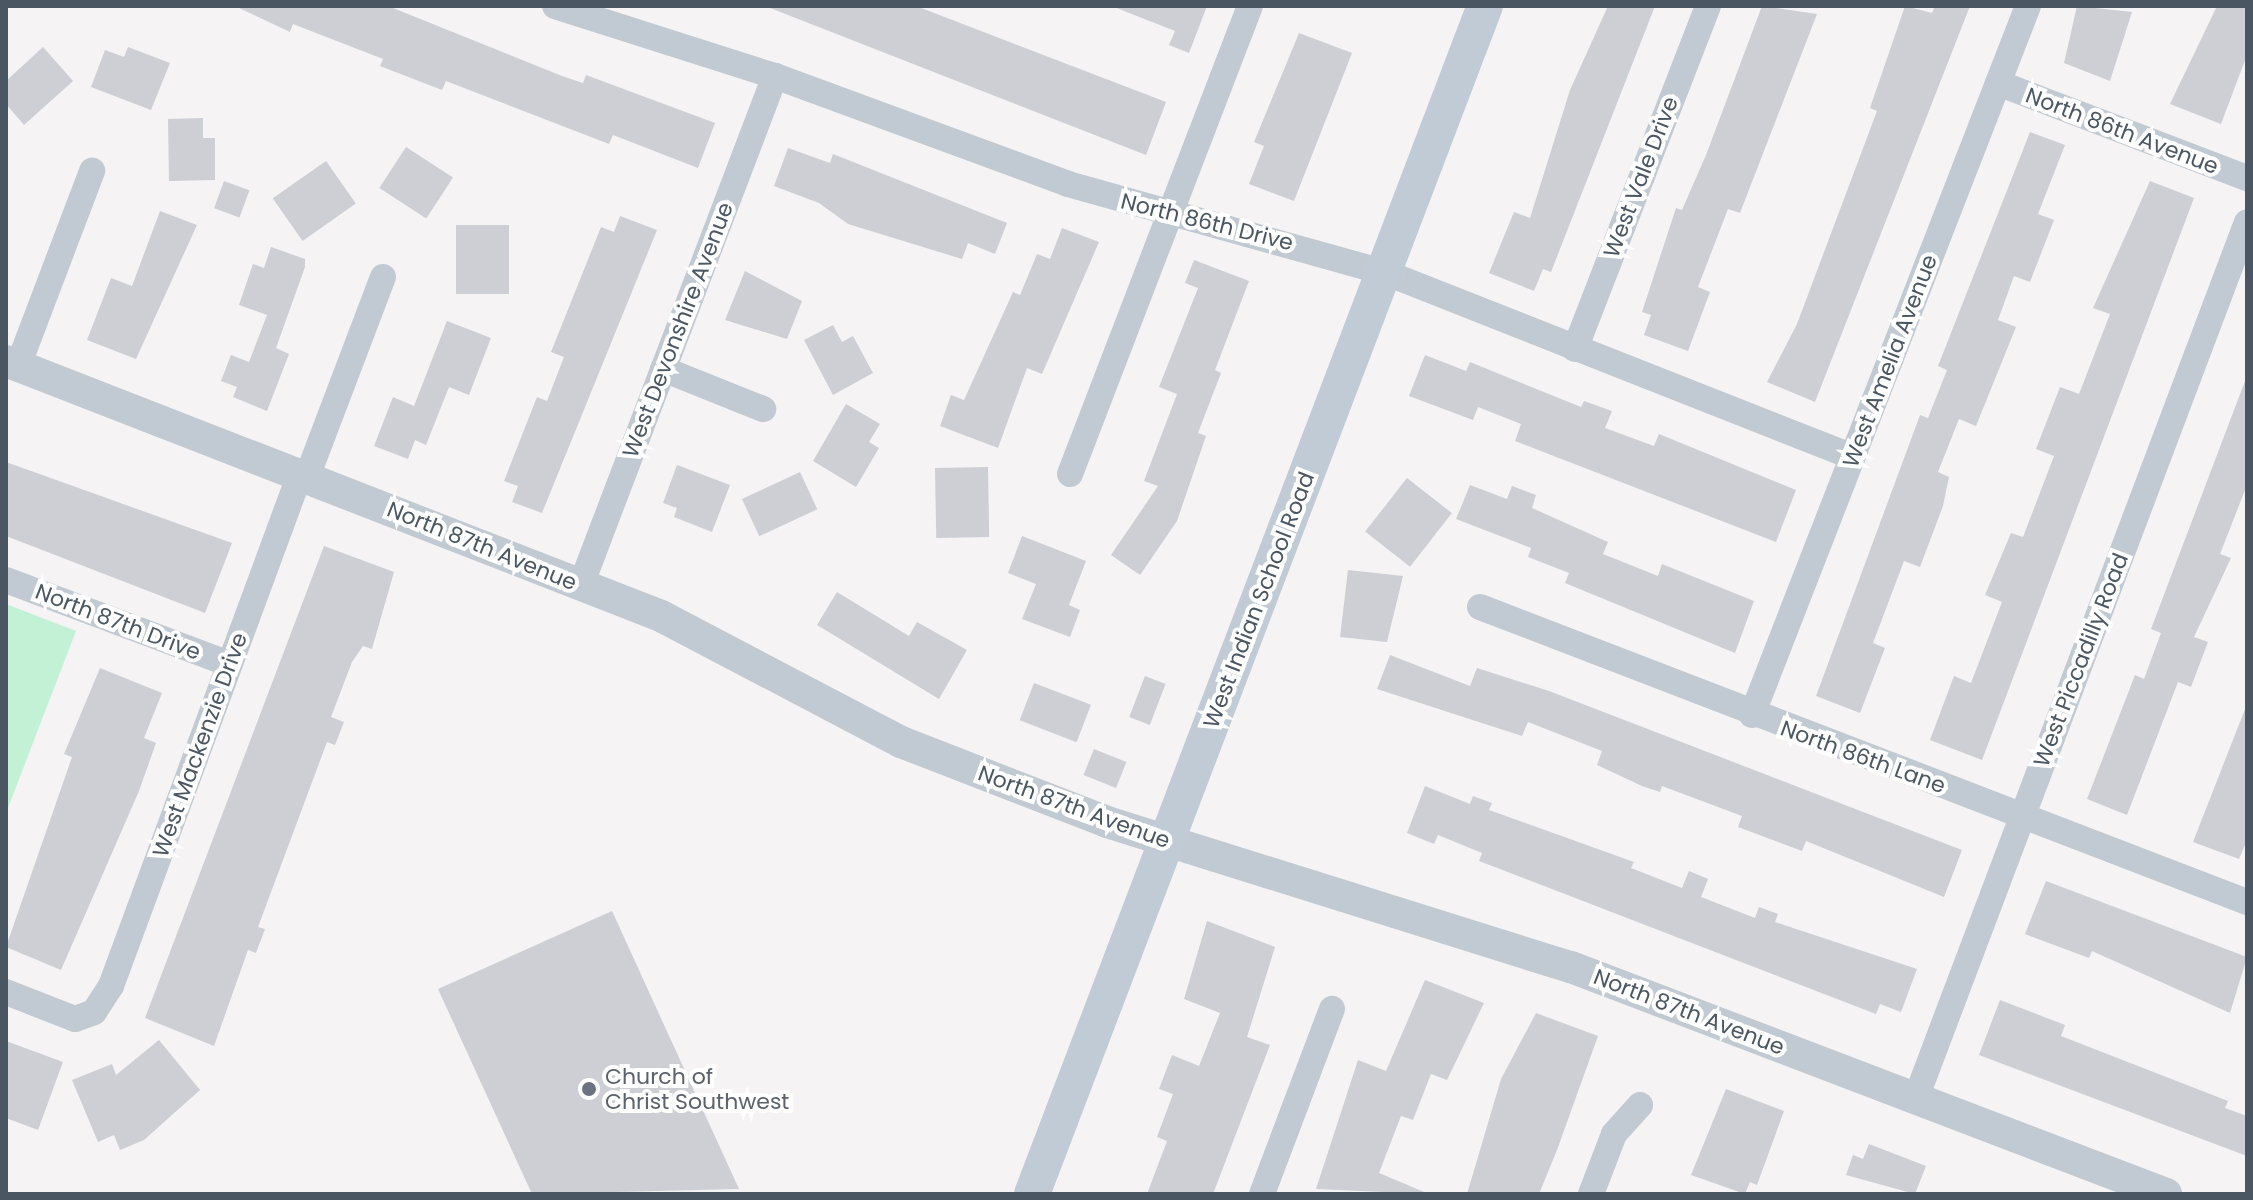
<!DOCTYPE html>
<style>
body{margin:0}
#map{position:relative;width:2253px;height:1200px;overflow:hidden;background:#f5f3f3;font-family:Poppins,sans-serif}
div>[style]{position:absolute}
.green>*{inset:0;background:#c3f1d5}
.building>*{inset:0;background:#cdcfd5;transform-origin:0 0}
.minor>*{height:26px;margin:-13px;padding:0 13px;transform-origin:13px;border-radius:13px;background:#c1cad2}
.tertiary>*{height:32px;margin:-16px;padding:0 16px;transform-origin:16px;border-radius:16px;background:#c1cad2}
.secondary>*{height:36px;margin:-18px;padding:0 18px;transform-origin:18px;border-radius:18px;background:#c1cbd6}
.dots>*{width:22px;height:22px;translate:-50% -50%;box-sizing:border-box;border:4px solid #fff;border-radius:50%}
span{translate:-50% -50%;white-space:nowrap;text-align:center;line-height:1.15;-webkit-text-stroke:8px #fff;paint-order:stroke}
.street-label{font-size:22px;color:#4a5661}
.worship-label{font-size:22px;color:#5b616d}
.left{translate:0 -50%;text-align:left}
.frame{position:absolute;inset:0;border:8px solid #4a5661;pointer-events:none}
</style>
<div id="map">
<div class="green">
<div style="clip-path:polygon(6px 604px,76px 631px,6px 813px)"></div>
</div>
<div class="building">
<div style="clip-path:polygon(235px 6px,388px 6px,562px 76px,583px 83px,586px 75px,715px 123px,698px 168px,613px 135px,609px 144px,446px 81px,442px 90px,380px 66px,383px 59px,293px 24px,290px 32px)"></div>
<div style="clip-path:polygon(765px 6px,916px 6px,1166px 102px,1146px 155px)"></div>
<div style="clip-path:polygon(1207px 6px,1189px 53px,1169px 45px,1175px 31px,1114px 7px)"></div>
<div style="clip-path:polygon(1608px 6px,1655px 6px,1551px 272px,1543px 269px,1534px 291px,1489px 273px,1514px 212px,1530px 218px,1570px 90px)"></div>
<div style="clip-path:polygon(1762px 6px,1817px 14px,1740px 213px,1728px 209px,1698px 287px,1710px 292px,1688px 351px,1644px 335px,1651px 315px,1642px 312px,1676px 208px,1682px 210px,1706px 155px)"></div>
<div style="clip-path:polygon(1905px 6px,1932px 13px,1935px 6px,1970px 6px,1815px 402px,1767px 382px,1797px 324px,1877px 111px,1870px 108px)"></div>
<div style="clip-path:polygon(2077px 6px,2132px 12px,2110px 81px,2064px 63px)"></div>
<div style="clip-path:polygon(2217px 6px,2247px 6px,2247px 55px,2221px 124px,2170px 104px)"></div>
<div style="clip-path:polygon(1299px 33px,1352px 53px,1294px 201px,1249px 184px,1264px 146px,1254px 142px)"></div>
<div style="clip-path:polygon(43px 47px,73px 81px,24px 125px,6px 104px,6px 81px)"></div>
<div style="clip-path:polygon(128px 47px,170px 63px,151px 110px,91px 87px,105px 50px,124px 57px)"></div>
<div style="clip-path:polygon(203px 118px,203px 138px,215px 138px,215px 180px,169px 181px,168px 119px)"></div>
<div style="clip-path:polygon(2030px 132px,2065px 145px,2038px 214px,2054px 220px,2030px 282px,2014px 276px,1998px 320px,2016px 327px,1976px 426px,1959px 419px,1938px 472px,1949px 477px,1943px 506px,1920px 567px,1904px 561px,1873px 643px,1885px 648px,1860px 713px,1816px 696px,1920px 415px,1928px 418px,1947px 370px,1938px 366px)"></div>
<div style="left:406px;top:147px;width:56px;height:49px;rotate:33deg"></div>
<div style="clip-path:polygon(788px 148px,830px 163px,833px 154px,1007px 223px,995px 254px,968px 243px,962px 259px,848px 224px,819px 203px,774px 186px)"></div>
<div style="left:326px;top:161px;width:52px;height:65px;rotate:55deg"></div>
<div style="left:224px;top:181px;width:27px;height:29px;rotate:20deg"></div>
<div style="clip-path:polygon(2150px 181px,2194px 198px,1982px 760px,1930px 740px,1954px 676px,1971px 683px,2002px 602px,1985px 595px,2011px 533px,2023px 537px,2054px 456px,2036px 449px,2060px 387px,2079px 394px,2110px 314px,2093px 308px)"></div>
<div style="clip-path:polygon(160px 211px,197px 225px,136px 359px,87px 340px,111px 278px,132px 286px)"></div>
<div style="clip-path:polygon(620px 216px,657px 230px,542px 513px,512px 502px,518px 486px,504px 481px,537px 397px,547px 401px,564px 357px,551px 352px,601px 227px,614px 232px)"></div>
<div style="left:456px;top:225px;width:53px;height:69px"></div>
<div style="clip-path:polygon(1062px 228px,1099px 242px,1042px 374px,1027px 368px,998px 448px,940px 426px,951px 395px,964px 400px,1013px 292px,1020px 295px,1037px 254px,1050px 259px)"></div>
<div style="clip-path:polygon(271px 247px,305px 259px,305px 267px,276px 348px,289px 354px,267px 411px,233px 397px,237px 387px,221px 381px,231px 355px,249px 362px,267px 315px,239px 305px,253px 264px,264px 268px)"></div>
<div style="clip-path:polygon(1194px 260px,1249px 281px,1215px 370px,1221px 373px,1198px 433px,1206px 436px,1177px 521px,1140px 575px,1111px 555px,1158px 486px,1144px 481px,1177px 394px,1159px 387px,1198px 288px,1185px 283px)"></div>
<div style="clip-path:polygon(745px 271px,802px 301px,787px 339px,725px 320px)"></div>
<div style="clip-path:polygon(447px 321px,491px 338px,469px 395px,449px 387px,426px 445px,415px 440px,408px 459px,374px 446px,393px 397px,414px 406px)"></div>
<div style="clip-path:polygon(833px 325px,842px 342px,853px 336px,873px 373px,833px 395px,804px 340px)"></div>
<div style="clip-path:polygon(1425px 355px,1466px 371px,1470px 362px,1581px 407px,1584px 401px,1612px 411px,1605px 428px,1654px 446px,1659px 434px,1796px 490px,1776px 542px,1515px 441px,1521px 424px,1478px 407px,1473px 420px,1409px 396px)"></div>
<div style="clip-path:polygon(2245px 381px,2247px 485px,2220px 554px,2231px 558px,2194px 637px,2208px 642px,2191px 687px,2178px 682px,2127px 815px,2087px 799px,2135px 675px,2144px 679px,2161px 633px,2151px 629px)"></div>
<div style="clip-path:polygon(846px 404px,880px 424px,869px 442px,879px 448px,856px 487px,813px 461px)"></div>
<div style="clip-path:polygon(6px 462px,232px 543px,205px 613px,6px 536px)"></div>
<div style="clip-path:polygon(677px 465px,730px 485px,712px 532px,674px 517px,677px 508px,663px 503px)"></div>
<div style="left:988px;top:467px;width:70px;height:53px;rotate:89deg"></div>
<div style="left:800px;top:472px;width:41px;height:64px;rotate:65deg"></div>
<div style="left:1407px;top:478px;width:57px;height:68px;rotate:38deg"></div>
<div style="clip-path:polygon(1470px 485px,1507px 499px,1512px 486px,1536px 495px,1532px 508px,1608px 542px,1603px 554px,1658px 576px,1662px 564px,1754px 601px,1735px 653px,1565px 583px,1569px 573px,1528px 557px,1531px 548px,1456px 519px)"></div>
<div style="clip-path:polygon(1022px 536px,1086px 561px,1069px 605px,1080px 610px,1070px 637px,1022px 619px,1036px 584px,1008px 573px)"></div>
<div style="clip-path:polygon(324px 546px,394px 572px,372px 649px,363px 646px,352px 662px,331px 717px,344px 722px,335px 745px,327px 742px,258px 927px,265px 929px,256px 953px,248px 950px,214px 1046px,145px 1018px)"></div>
<div style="clip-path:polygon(1348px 570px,1403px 576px,1387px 642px,1340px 637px)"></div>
<div style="clip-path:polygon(837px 592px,909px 636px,917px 622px,967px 650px,939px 699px,817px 625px)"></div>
<div style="clip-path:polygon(1390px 655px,1470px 686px,1477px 668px,1549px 691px,1962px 850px,1944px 897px,1806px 841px,1802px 851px,1738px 827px,1742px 816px,1662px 786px,1660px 792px,1642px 786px,1597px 765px,1602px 751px,1528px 722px,1522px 736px,1377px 689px)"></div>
<div style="clip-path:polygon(100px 668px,162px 693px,144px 738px,156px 743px,139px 791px,61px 970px,6px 947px,72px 757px,64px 754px)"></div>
<div style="left:1145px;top:676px;width:22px;height:44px;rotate:21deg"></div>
<div style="left:1034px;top:683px;width:61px;height:40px;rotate:21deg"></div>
<div style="clip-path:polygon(2247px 704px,2247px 840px,2239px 859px,2193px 842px)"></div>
<div style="left:1094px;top:749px;width:35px;height:28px;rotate:22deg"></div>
<div style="clip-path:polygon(1425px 786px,1470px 804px,1473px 796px,1492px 803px,1489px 810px,1634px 862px,1631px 868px,1682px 888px,1689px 871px,1708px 879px,1701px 897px,1755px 918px,1759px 907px,1778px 914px,1775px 922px,1917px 969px,1901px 1012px,1880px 1004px,1876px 1014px,1479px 861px,1482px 853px,1438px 835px,1434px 844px,1407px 833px)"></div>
<div style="clip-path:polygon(2046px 881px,2247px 957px,2230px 1013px,2092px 951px,2089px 958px,2025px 934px)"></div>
<div style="clip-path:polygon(612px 911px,739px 1189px,532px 1194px,438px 989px)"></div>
<div style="clip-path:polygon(1207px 921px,1275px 947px,1247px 1037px,1270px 1045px,1213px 1194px,1147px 1194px,1167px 1141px,1157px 1137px,1173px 1094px,1159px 1089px,1172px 1055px,1199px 1066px,1220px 1013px,1184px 999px)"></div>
<div style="clip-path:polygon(1425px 980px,1484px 1003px,1447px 1080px,1431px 1074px,1413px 1120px,1401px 1116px,1379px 1173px,1429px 1194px,1316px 1189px,1358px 1060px,1386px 1071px)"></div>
<div style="clip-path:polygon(2000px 1000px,2065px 1025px,2061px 1036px,2228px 1101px,2225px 1108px,2247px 1116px,2247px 1156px,1979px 1055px)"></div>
<div style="clip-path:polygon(1536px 1013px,1598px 1036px,1557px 1150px,1539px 1194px,1467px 1194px,1501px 1079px)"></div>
<div style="clip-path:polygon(159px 1040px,200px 1090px,144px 1140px,120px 1150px,114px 1135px,98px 1142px,72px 1080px,112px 1064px,116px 1075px)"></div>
<div style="clip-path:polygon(6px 1041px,63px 1062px,38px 1130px,6px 1118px)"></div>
<div style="clip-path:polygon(1726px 1089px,1784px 1111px,1757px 1185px,1750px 1182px,1745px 1194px,1691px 1175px)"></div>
<div style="clip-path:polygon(1869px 1144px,1926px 1166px,1915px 1194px,1846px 1175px,1853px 1155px,1863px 1159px)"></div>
</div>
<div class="minor">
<div style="left:555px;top:6px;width:231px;rotate:17.7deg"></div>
<div style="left:775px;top:76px;width:312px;rotate:20.2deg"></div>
<div style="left:1068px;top:184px;width:328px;rotate:15.6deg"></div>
<div style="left:1384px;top:272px;width:504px;rotate:21.53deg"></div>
<div style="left:1998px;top:83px;width:267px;rotate:20.9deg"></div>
<div style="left:1575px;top:349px;width:368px;rotate:-68.8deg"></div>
<div style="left:18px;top:366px;width:209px;rotate:-69.2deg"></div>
<div style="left:663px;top:369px;width:108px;rotate:21.8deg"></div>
<div style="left:1070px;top:474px;width:501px;rotate:-68.96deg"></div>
<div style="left:307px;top:477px;width:214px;rotate:-69.2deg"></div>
<div style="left:6px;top:580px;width:239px;rotate:20.6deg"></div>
<div style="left:581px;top:585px;width:545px;rotate:-69.14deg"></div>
<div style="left:1480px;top:607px;width:822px;rotate:21.04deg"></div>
<div style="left:1752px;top:715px;width:761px;rotate:-68.73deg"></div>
<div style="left:6px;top:992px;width:74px;rotate:21.4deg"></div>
<div style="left:75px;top:1019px;width:20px;rotate:-20deg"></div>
<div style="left:94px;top:1012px;width:31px;rotate:-57deg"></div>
<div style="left:111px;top:986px;width:546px;rotate:-69.74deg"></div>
<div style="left:1916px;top:1098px;width:936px;rotate:-69.3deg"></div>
<div style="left:1262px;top:1194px;width:198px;rotate:-69.3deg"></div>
<div style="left:1591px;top:1194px;width:64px;rotate:-69deg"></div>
<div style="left:1614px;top:1134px;width:39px;rotate:-48deg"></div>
</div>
<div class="tertiary">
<div style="left:6px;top:361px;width:703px;rotate:21.27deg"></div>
<div style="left:661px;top:616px;width:271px;rotate:27.7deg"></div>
<div style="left:901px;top:742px;width:221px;rotate:21.2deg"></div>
<div style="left:1107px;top:822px;width:486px;rotate:17.4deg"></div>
<div style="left:1571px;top:967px;width:637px;rotate:20.88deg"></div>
</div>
<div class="secondary">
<div style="left:1032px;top:1194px;width:1271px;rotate:-69.13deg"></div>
</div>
<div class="dots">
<div style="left:589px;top:1089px;background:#6b7280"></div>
</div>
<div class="street-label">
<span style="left:2122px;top:131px;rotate:21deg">North 86th Avenue</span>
<span style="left:1641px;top:177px;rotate:-69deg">West Vale Drive</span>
<span style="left:1207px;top:222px;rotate:14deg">North 86th Drive</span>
<span style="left:678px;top:330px;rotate:-69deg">West Devonshire Avenue</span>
<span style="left:1890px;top:361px;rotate:-69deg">West Amelia Avenue</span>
<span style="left:482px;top:546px;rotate:22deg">North 87th Avenue</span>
<span style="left:1259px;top:600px;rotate:-69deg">West Indian School Road</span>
<span style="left:118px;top:622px;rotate:21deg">North 87th Drive</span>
<span style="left:2081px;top:660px;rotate:-69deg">West Piccadilly Road</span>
<span style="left:200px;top:745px;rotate:-70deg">West Mackenzie Drive</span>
<span style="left:1863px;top:757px;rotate:20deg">North 86th Lane</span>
<span style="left:1074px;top:807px;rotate:20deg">North 87th Avenue</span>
<span style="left:1689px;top:1012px;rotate:21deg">North 87th Avenue</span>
</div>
<div class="worship-label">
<span class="left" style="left:605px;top:1089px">Church of<br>Christ Southwest</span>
</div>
<div class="frame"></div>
</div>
